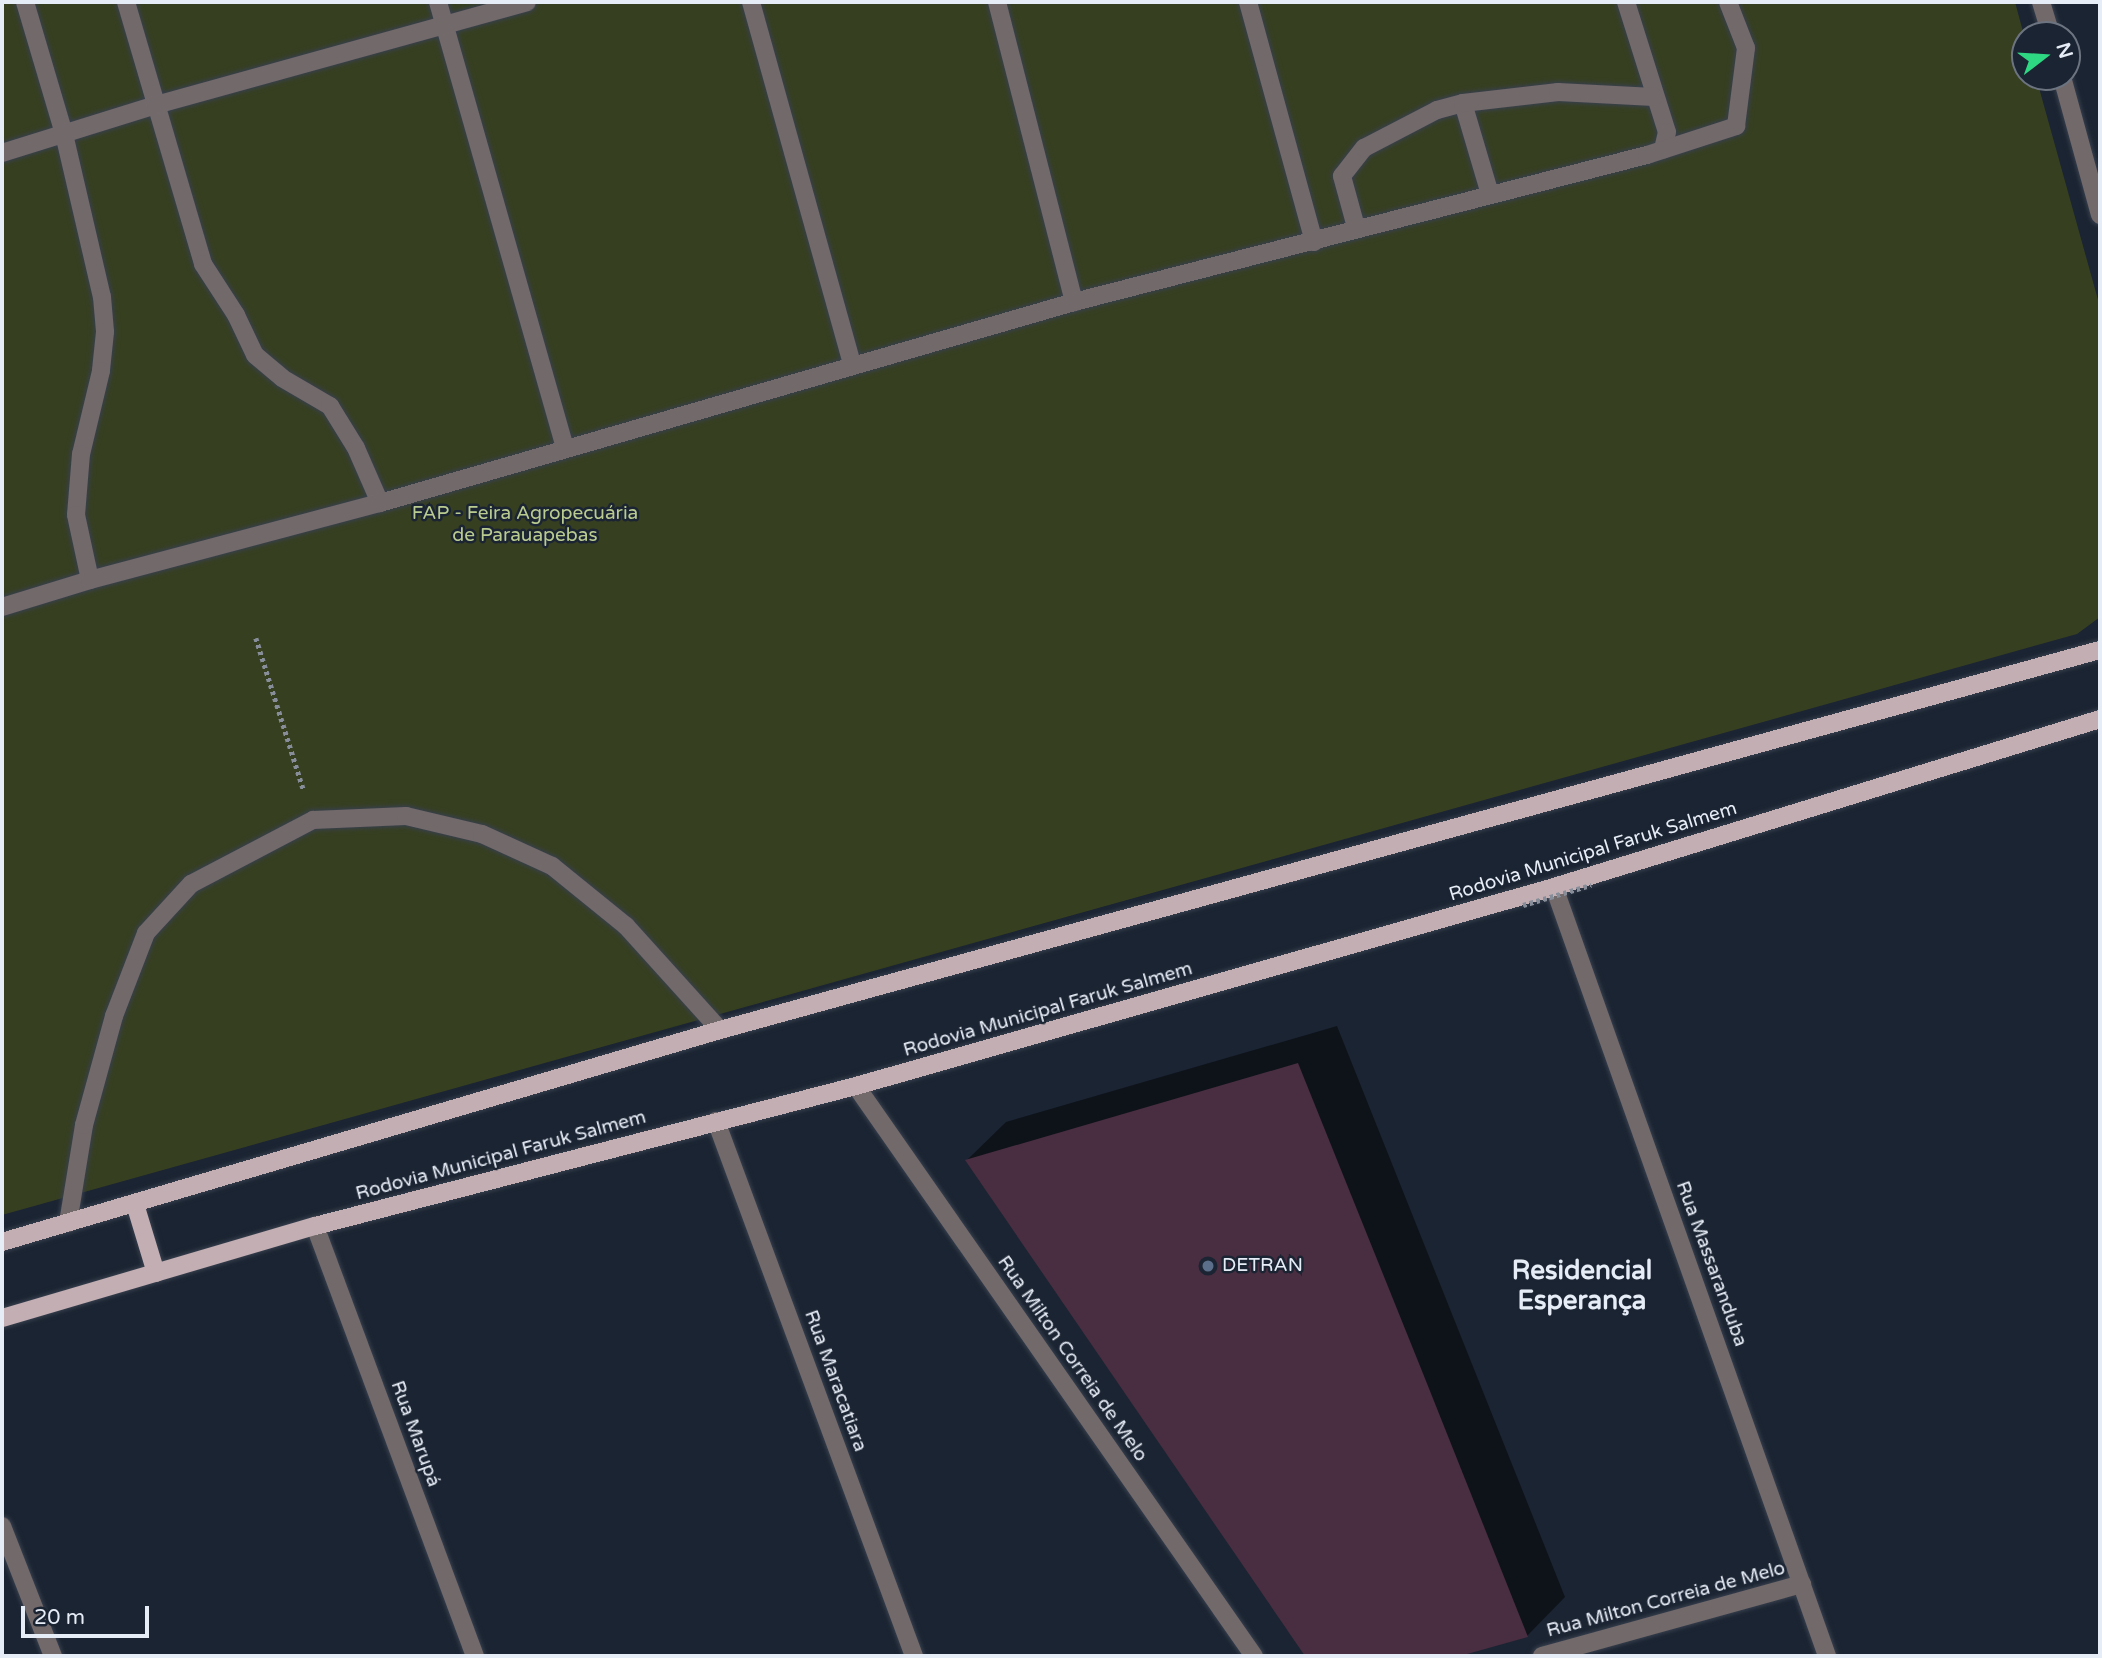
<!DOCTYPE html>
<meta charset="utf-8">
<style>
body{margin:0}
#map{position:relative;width:2102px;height:1658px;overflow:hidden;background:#1b2432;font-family:"Varela Round",sans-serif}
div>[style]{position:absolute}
.green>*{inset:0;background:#373f21}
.shadow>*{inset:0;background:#0007}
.building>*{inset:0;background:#492d40}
.path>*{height:4.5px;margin-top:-2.25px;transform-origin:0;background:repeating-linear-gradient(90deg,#878e9a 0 3.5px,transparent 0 7px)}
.roads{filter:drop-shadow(0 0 2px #38404e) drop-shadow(0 0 2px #38404e)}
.minor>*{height:18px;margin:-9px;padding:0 9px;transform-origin:9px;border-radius:9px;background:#72696b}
.major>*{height:18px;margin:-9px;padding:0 9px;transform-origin:9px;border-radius:9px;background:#c2aeb3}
.path-bridge>*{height:4.5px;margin-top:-2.25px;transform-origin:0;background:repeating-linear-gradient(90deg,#878e9a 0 3.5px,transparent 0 7px)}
.dots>*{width:19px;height:19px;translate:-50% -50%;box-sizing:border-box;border:4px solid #1b2432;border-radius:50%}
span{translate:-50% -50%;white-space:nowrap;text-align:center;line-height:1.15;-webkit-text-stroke:5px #1b2432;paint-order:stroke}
.park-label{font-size:19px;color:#bacb90}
.street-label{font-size:19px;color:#e7edf7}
.poi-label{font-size:19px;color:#e7edf7}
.left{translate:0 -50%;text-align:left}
.district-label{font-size:26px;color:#e7edf7;font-weight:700}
.frame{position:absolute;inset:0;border:4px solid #e7edf7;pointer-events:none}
.north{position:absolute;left:2011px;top:21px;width:70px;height:70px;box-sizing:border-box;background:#1b2432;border:2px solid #6d7481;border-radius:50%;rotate:73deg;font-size:19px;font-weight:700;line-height:28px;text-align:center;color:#e7edf7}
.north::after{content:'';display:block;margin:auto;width:24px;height:32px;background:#2ed883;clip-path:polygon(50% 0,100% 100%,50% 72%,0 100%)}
.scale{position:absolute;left:21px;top:1606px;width:128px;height:32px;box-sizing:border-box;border:4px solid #e7edf7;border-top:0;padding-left:9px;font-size:21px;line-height:24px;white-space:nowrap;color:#e7edf7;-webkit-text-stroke:5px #1b2432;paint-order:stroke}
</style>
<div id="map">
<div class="green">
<div style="clip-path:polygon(2px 2px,2015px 2px,2025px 39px,2025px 77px,2036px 77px,2100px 307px,2100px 617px,2077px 634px,2px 1215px)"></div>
</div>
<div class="shadow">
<div style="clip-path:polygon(1337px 1026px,1565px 1597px,1527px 1636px,1453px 1656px,1307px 1656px,967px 1160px,1006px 1122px)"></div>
</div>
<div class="building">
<div style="clip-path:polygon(1298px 1063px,1422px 1371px,1528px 1637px,1460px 1656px,1305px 1656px,965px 1160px)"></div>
</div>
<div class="path">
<div style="left:256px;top:638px;width:160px;rotate:72.6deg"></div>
</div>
<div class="roads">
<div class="minor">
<div style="left:25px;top:2px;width:138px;rotate:73.5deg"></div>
<div style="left:64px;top:134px;width:167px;rotate:76.9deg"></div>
<div style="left:102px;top:297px;width:35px;rotate:85deg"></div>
<div style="left:105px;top:332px;width:39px;rotate:96deg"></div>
<div style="left:101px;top:371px;width:85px;rotate:103.5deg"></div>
<div style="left:81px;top:454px;width:61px;rotate:94.7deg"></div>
<div style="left:76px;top:515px;width:66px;rotate:77.8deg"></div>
<div style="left:126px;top:2px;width:273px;rotate:73.6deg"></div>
<div style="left:203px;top:264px;width:61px;rotate:57.1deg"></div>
<div style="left:236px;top:315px;width:44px;rotate:64.6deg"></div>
<div style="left:255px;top:355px;width:35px;rotate:40deg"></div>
<div style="left:282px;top:378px;width:56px;rotate:30.3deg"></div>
<div style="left:330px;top:406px;width:49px;rotate:58.2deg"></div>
<div style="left:356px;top:448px;width:60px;rotate:66.4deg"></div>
<div style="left:438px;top:2px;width:464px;rotate:74.1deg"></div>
<div style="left:751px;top:2px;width:376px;rotate:74.4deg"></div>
<div style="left:997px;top:2px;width:310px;rotate:75.6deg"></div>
<div style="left:1248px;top:2px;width:249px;rotate:74.6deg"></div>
<div style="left:1626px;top:2px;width:136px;rotate:72.5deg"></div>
<div style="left:1667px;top:132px;width:18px;rotate:103deg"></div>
<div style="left:2041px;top:2px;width:34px;rotate:73deg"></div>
<div style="left:2062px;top:77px;width:143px;rotate:74.6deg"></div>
<div style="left:1463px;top:103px;width:95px;rotate:73.5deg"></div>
<div style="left:2px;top:153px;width:161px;rotate:-17.3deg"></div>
<div style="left:156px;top:105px;width:385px;rotate:-15.5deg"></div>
<div style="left:1356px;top:227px;width:53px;rotate:-105.4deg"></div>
<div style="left:1342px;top:176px;width:36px;rotate:-52deg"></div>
<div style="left:1364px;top:148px;width:82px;rotate:-27.5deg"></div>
<div style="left:1437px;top:110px;width:27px;rotate:-15deg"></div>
<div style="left:1463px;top:103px;width:96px;rotate:-6.6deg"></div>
<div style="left:1558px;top:92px;width:96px;rotate:3deg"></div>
<div style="left:2px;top:607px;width:92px;rotate:-17.1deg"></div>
<div style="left:90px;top:580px;width:300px;rotate:-14.9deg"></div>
<div style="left:380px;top:503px;width:723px;rotate:-16.15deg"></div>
<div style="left:1074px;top:302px;width:592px;rotate:-14.39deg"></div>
<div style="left:1647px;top:155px;width:94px;rotate:-18deg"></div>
<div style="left:1736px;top:126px;width:79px;rotate:-82.7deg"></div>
<div style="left:1746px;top:48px;width:49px;rotate:-111.4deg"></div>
<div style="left:1554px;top:887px;width:816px;rotate:70.45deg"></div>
<div style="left:856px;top:1086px;width:695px;rotate:55.08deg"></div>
<div style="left:716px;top:1121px;width:570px;rotate:69.69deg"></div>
<div style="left:68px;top:1223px;width:99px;rotate:-80.7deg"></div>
<div style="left:84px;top:1125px;width:113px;rotate:-74.6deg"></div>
<div style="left:114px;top:1016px;width:89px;rotate:-68.9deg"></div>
<div style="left:146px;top:933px;width:67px;rotate:-47.4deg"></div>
<div style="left:191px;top:884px;width:138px;rotate:-27.7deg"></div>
<div style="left:313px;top:820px;width:93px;rotate:-2.5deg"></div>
<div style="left:406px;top:816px;width:78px;rotate:13.3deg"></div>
<div style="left:482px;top:834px;width:77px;rotate:24.6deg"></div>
<div style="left:552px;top:866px;width:95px;rotate:39deg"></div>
<div style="left:626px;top:926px;width:140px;rotate:47.9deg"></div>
<div style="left:315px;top:1226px;width:459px;rotate:69.6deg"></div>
<div style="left:2px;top:1526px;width:140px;rotate:68.6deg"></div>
<div style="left:1542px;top:1656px;width:270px;rotate:-15.5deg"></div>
</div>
<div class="major">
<div style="left:135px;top:1204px;width:72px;rotate:73.1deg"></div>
<div style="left:2px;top:1242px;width:749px;rotate:-16.45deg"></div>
<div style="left:720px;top:1030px;width:1431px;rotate:-15.4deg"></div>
<div style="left:2px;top:1318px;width:326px;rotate:-16.4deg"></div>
<div style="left:315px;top:1226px;width:559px;rotate:-14.51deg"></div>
<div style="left:856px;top:1086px;width:726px;rotate:-15.91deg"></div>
<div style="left:1554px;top:887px;width:571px;rotate:-17.1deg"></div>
</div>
</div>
<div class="path-bridge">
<div style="left:1523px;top:905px;width:71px;rotate:-16.4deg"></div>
</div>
<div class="dots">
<div style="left:1208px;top:1266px;background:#5c6f8a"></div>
</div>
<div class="park-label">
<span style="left:525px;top:525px">FAP - Feira Agropecuária<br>de Parauapebas</span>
</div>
<div class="street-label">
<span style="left:1593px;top:852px;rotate:-17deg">Rodovia Municipal Faruk Salmem</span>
<span style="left:1048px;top:1010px;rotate:-16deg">Rodovia Municipal Faruk Salmem</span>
<span style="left:501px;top:1156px;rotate:-15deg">Rodovia Municipal Faruk Salmem</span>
<span style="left:1711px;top:1264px;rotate:70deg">Rua Massaranduba</span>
<span style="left:1072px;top:1359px;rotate:55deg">Rua Milton Correia de Melo</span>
<span style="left:835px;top:1381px;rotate:70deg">Rua Maracatiara</span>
<span style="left:415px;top:1434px;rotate:70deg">Rua Marupá</span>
<span style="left:1666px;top:1600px;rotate:-15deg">Rua Milton Correia de Melo</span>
</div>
<div class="poi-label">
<span class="left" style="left:1222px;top:1266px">DETRAN</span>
</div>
<div class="district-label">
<span style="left:1582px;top:1286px">Residencial<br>Esperança</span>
</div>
<div class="frame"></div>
<div class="north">N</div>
<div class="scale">20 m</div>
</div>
